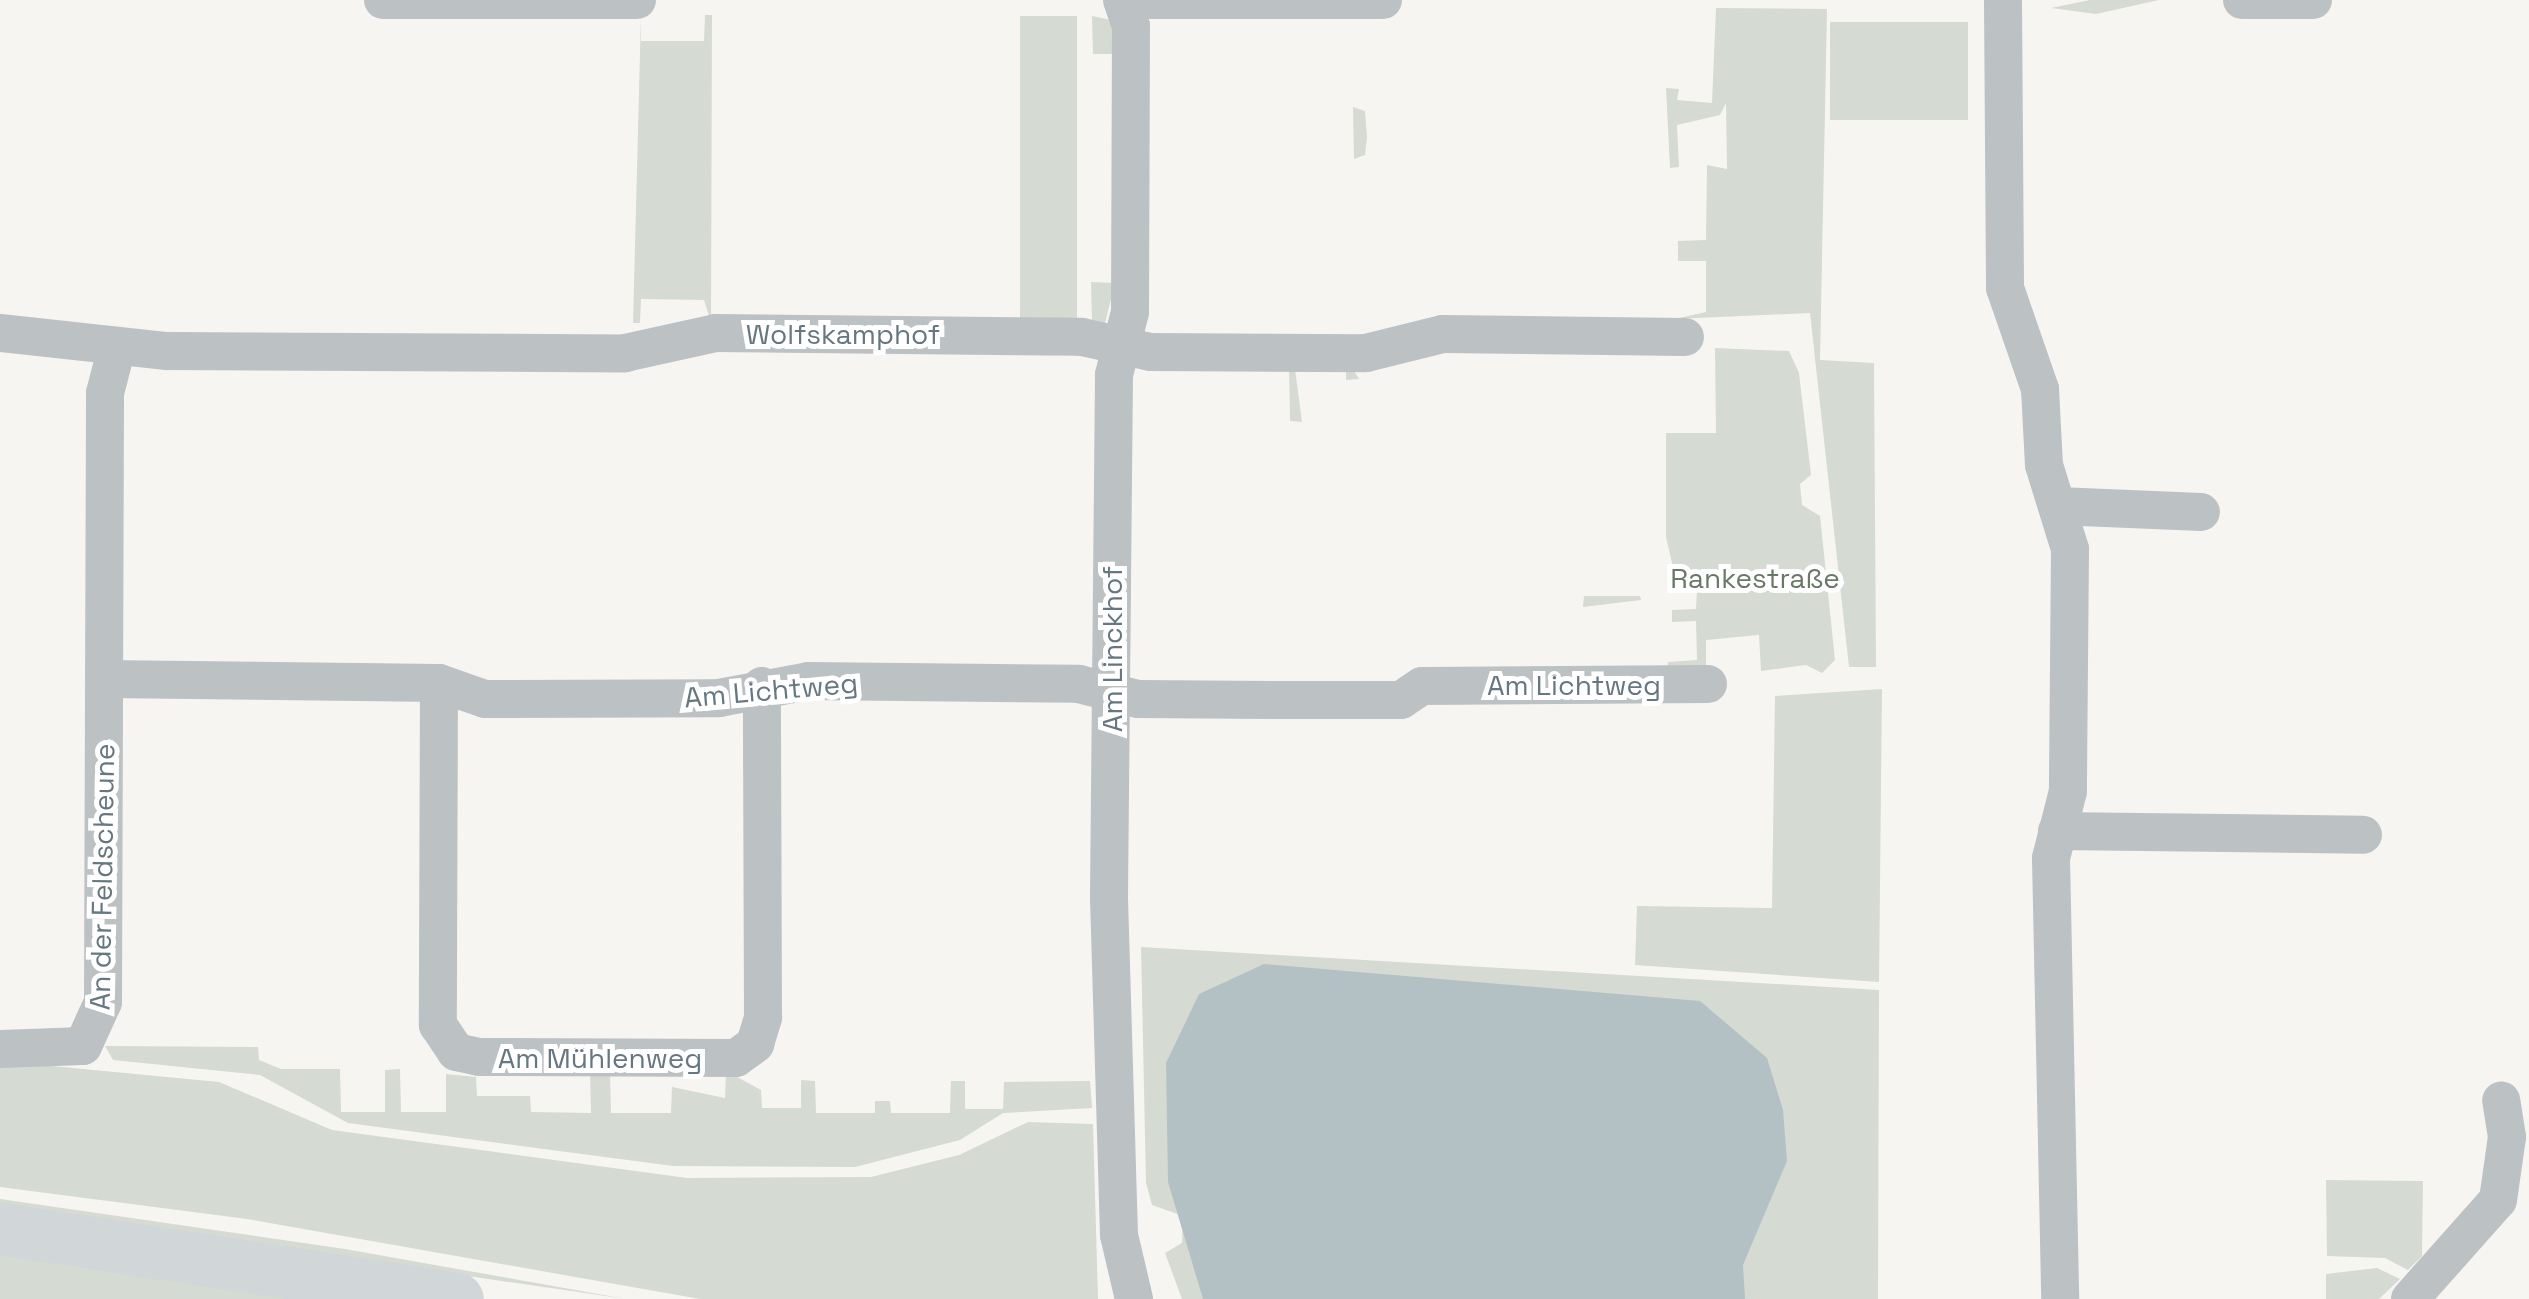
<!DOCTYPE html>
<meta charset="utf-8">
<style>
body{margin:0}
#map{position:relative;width:2529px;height:1299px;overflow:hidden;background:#f6f5f2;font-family:"Space Grotesk",sans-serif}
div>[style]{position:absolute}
.green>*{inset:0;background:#d5dad2;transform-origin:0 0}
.water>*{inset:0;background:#b4c1c4}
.street>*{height:38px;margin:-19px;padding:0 19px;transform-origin:19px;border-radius:19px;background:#bcc1c4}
.secondary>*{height:52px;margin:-26px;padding:0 26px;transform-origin:26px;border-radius:26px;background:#d1d6d9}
span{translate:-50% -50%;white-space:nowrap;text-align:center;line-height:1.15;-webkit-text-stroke:10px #fff;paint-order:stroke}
.street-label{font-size:28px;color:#667781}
.park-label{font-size:28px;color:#6a7965}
</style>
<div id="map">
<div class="green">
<div style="clip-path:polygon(2159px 0,2096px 14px,2051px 8px,2090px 0)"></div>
<div style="clip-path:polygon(1716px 8px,1827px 9px,1820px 360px,1874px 363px,1876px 667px,1849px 667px,1810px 313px,1675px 319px,1706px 312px,1706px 261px,1678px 261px,1678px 241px,1706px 240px,1707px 165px,1727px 169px,1726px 103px,1720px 115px,1677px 125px,1679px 167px,1670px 168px,1666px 88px,1679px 89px,1677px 100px,1712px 103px)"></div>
<div style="clip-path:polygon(641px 15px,641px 41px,704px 41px,705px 15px,712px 15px,711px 322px,704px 300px,641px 299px,640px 323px,633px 323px)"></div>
<div style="left:1020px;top:16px;width:57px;height:307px"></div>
<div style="clip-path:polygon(1092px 16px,1111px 20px,1116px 54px,1093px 54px)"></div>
<div style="left:1830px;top:22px;width:138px;height:98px"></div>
<div style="clip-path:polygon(1353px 107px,1365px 111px,1367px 137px,1365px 155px,1354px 159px)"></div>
<div style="clip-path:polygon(1091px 282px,1115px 283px,1105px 323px,1092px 323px)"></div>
<div style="clip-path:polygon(1715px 348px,1789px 351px,1799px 373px,1811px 475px,1800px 484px,1802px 505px,1820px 516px,1835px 660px,1822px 673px,1806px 665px,1761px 671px,1759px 635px,1706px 640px,1706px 671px,1667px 671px,1668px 662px,1697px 660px,1696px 621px,1672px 622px,1672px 610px,1696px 609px,1698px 572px,1674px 571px,1666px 537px,1666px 433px,1716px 433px)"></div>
<div style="clip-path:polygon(1350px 364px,1359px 379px,1346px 380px,1346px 369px,1295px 369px,1302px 422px,1290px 421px,1289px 365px)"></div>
<div style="clip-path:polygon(1584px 596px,1640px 596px,1641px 600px,1583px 607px)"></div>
<div style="clip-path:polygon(1882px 689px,1879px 982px,1635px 965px,1637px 906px,1772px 908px,1775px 696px)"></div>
<div style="clip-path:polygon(1141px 947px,1879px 990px,1878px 1299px,1182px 1299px,1165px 1253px,1182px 1243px,1183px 1216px,1152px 1205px,1146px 1183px)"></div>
<div style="clip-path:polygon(105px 1046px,258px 1047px,259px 1060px,281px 1069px,340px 1069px,341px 1112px,385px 1112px,385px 1070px,400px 1069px,401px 1112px,446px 1112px,446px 1074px,476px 1077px,477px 1096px,530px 1096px,531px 1112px,591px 1113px,590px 1070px,610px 1070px,611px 1113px,671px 1113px,672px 1087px,725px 1098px,726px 1071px,761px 1090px,762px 1108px,801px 1108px,801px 1080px,815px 1081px,816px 1113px,875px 1113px,875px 1101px,890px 1101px,891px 1113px,950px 1113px,951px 1081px,965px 1081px,965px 1109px,1003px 1109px,1004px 1082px,1090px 1081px,1092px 1108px,1003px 1113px,960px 1140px,855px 1167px,673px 1166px,348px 1123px,260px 1075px,113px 1060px)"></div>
<div style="clip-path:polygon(0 1061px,219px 1082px,332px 1130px,687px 1178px,871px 1177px,959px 1155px,1028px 1122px,1093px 1124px,1098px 1299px,700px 1299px,247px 1219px,0 1187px)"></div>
<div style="clip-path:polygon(2326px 1180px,2423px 1181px,2422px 1256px,2408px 1270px,2385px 1258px,2327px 1256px)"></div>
<div style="clip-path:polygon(0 1199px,345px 1249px,626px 1299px,0 1208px)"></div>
<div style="clip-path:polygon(0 1248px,347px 1299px,0 1299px)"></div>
<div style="clip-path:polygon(2377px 1268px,2400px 1279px,2379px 1299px,2326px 1299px,2326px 1274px)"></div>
</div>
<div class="water">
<div style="clip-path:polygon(1264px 964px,1700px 1001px,1767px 1058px,1783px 1110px,1787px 1161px,1743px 1265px,1745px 1299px,1203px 1299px,1168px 1182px,1166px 1063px,1199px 994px)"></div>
</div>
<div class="street">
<div style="left:383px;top:0;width:254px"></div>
<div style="left:1122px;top:0;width:28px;rotate:71deg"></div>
<div style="left:1131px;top:26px;width:286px;rotate:90.2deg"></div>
<div style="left:1130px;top:312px;width:65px;rotate:104.3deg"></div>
<div style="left:1114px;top:375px;width:523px;rotate:90.55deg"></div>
<div style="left:1109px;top:898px;width:337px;rotate:88.3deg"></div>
<div style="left:1119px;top:1235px;width:66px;rotate:76.8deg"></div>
<div style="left:1130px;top:0;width:253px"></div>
<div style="left:2003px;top:0;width:288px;rotate:89.6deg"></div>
<div style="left:2005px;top:288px;width:107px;rotate:70.9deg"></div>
<div style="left:2040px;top:389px;width:76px;rotate:87deg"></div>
<div style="left:2044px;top:465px;width:88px;rotate:72.8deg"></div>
<div style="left:2070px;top:549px;width:242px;rotate:90.5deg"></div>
<div style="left:2068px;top:791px;width:69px;rotate:104.2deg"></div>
<div style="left:2051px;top:858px;width:441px;rotate:88.8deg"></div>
<div style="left:2242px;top:0;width:71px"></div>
<div style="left:0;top:333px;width:168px;rotate:6.2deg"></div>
<div style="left:167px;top:351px;width:458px;rotate:0.3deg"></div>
<div style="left:625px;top:353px;width:93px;rotate:-12.4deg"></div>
<div style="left:716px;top:333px;width:366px;rotate:0.6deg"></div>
<div style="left:1082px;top:337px;width:70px;rotate:12.4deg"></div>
<div style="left:1150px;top:352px;width:216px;rotate:0.3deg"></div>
<div style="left:1366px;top:353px;width:79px;rotate:-13.9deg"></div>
<div style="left:1443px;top:334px;width:242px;rotate:0.7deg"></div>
<div style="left:2058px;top:506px;width:143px;rotate:2.4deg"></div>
<div style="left:104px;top:679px;width:335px;rotate:0.7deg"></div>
<div style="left:439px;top:683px;width:49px;rotate:19.2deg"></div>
<div style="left:485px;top:699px;width:234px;rotate:-0.2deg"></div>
<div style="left:719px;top:698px;width:92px;rotate:-10.7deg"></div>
<div style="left:809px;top:681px;width:270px;rotate:0.6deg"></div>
<div style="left:1079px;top:684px;width:61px;rotate:14.3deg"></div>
<div style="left:1138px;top:699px;width:149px;rotate:0.4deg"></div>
<div style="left:1287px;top:700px;width:114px"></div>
<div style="left:1401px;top:700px;width:25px;rotate:-34deg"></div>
<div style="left:1422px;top:686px;width:286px;rotate:-0.4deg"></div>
<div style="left:439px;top:683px;width:342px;rotate:90.2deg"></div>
<div style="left:438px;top:1025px;width:32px;rotate:56deg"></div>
<div style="left:456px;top:1052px;width:24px;rotate:12deg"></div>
<div style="left:479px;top:1057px;width:257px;rotate:0.2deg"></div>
<div style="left:736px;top:1058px;width:24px;rotate:-36deg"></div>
<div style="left:755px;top:1044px;width:28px;rotate:-73deg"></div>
<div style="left:763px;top:1017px;width:331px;rotate:-90.2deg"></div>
<div style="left:2057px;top:831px;width:306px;rotate:0.7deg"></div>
<div style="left:0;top:1049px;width:83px;rotate:-2.1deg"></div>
<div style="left:83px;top:1046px;width:48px;rotate:-65.6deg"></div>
<div style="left:103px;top:1002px;width:609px;rotate:-89.81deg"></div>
<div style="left:105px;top:393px;width:48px;rotate:-75.4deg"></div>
<div style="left:2410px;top:1299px;width:132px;rotate:-48.4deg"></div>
<div style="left:2498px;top:1200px;width:64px;rotate:-81.9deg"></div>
<div style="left:2507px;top:1137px;width:37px;rotate:-99deg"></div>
</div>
<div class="secondary">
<div style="left:0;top:1229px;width:463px;rotate:8.7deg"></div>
</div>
<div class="street-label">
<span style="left:843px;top:334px">Wolfskamphof</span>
<span style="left:1112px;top:649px;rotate:-90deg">Am Linckhof</span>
<span style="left:1574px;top:685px">Am Lichtweg</span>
<span style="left:771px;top:690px;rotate:-5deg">Am Lichtweg</span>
<span style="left:102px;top:877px;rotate:-89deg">An der Feldscheune</span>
<span style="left:600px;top:1058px">Am Mühlenweg</span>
</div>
<div class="park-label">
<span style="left:1755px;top:578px">Rankestraße</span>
</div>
</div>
